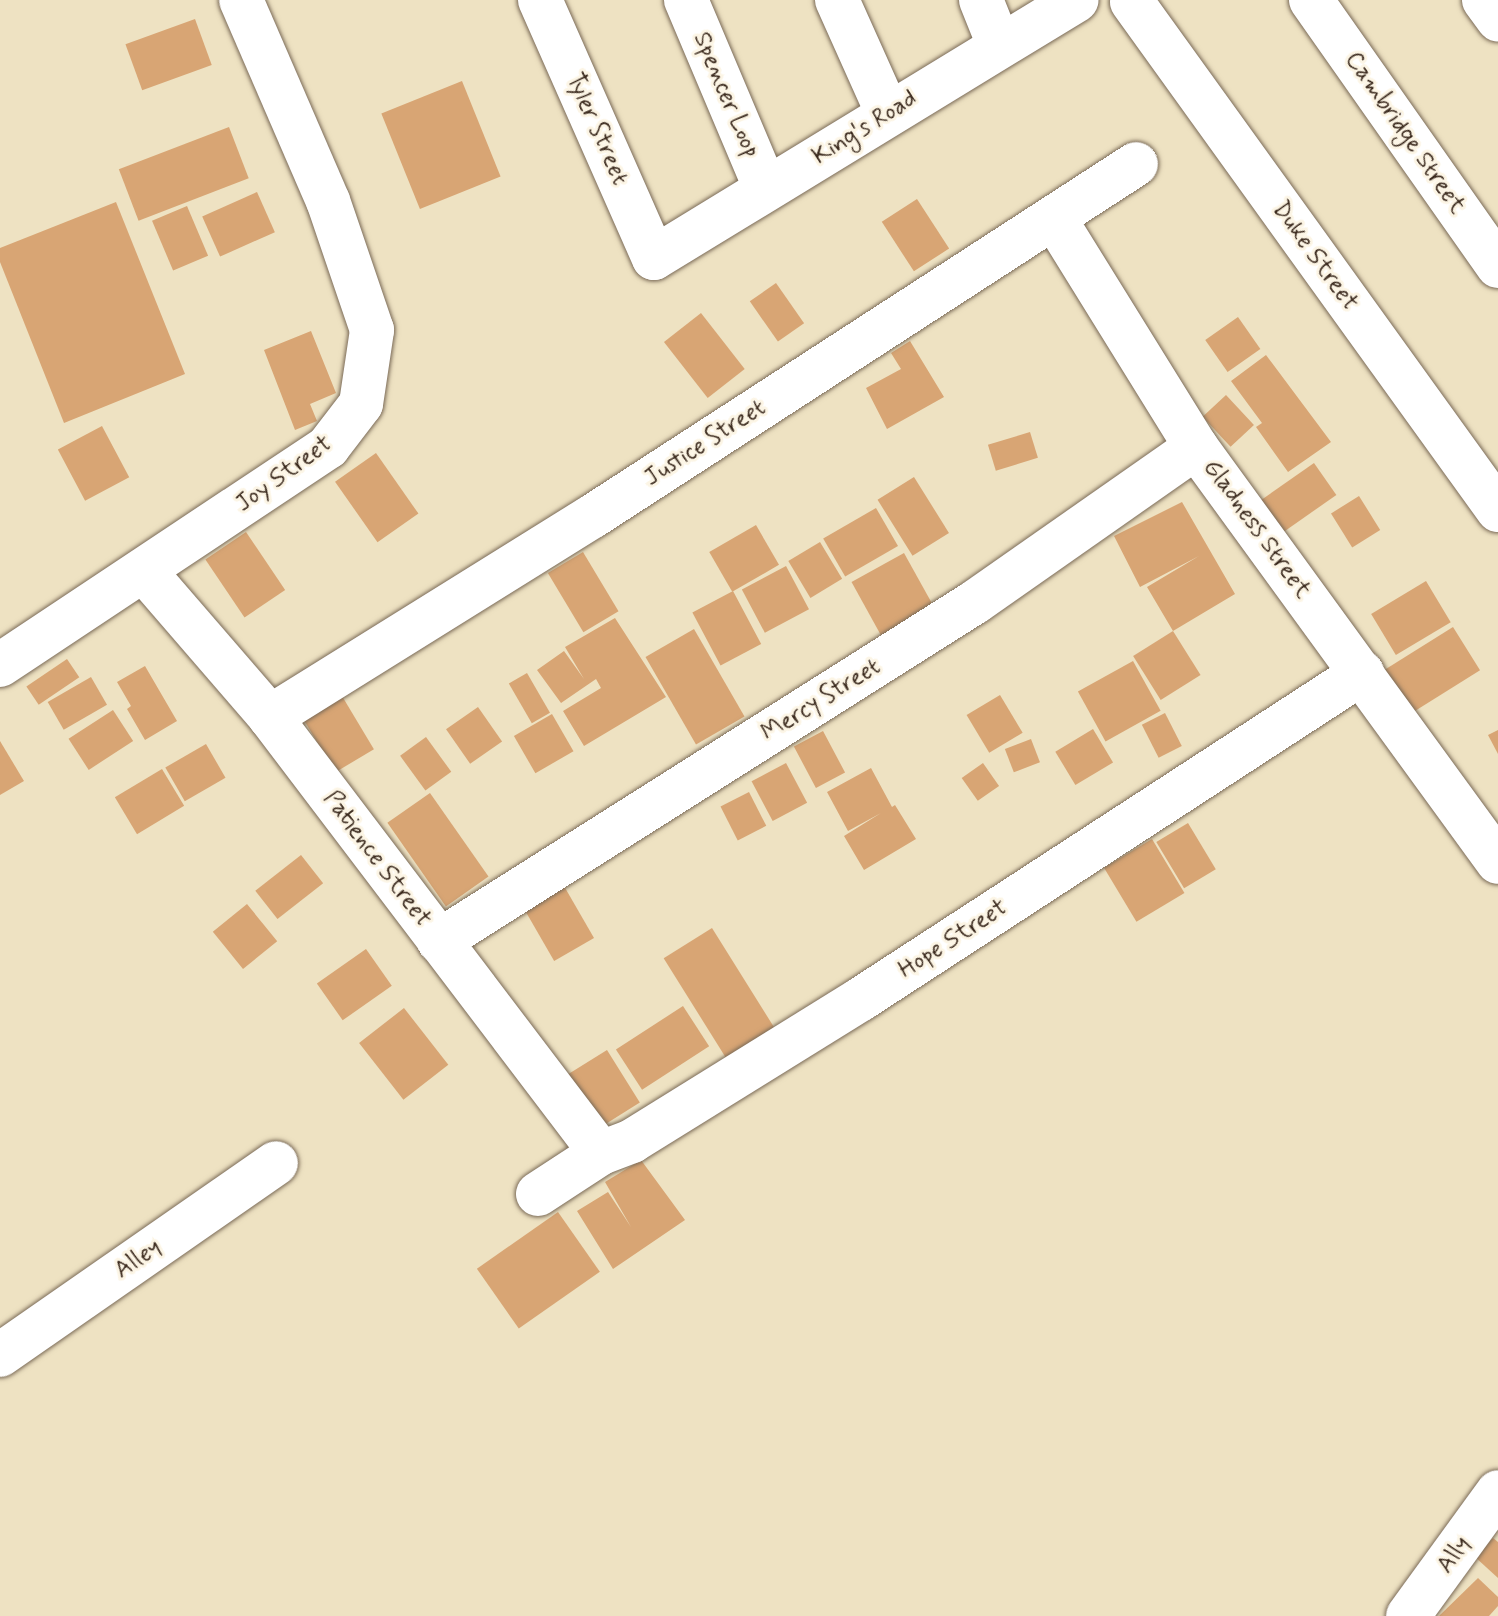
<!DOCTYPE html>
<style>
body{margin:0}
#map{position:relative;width:1498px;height:1616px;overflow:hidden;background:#eee2c2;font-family:Mynerve,sans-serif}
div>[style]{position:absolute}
.building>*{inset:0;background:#d8a574;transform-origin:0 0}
.roads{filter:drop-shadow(0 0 2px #7a6a57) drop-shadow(0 0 2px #7a6a57)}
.minor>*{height:44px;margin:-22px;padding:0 22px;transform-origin:22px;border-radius:22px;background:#fff}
span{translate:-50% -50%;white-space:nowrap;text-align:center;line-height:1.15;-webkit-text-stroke:6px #fcf5e5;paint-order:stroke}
.street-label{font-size:24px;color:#3b2a1e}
</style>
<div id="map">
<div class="building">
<div style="left:195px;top:19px;width:49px;height:74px;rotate:70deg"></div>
<div style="left:462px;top:81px;width:103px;height:87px;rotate:68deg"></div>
<div style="left:229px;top:127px;width:55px;height:118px;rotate:69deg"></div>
<div style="left:257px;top:192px;width:44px;height:60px;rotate:66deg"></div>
<div style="left:917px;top:199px;width:59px;height:42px;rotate:57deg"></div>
<div style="clip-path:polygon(116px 202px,185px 374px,64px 423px,0 262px,0 248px)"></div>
<div style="left:187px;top:206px;width:54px;height:38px;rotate:67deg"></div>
<div style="left:776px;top:283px;width:49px;height:32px;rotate:55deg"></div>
<div style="left:701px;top:313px;width:71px;height:47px;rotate:52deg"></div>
<div style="left:1238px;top:317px;width:39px;height:40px;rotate:55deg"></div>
<div style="clip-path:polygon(311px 331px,336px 393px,310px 404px,317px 421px,295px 430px,264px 350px)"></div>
<div style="clip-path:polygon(910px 341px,944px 397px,887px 429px,866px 388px,901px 369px,891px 353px)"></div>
<div style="clip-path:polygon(1266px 355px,1331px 442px,1288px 472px,1256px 427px,1262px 423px,1231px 381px)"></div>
<div style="left:1226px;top:395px;width:41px;height:32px;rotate:47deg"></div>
<div style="left:102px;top:426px;width:58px;height:50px;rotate:62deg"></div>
<div style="left:1030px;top:432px;width:27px;height:44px;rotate:73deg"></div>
<div style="left:376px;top:453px;width:74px;height:50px;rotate:55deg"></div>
<div style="left:1314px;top:463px;width:39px;height:68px;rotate:55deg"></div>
<div style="left:914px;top:477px;width:66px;height:43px;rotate:58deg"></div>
<div style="left:1359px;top:496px;width:40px;height:33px;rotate:58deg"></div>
<div style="clip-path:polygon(1182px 502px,1235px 594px,1173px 631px,1147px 587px,1199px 556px,1140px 587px,1114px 536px)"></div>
<div style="left:876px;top:508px;width:44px;height:61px;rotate:60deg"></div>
<div style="left:756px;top:525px;width:46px;height:54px;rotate:60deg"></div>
<div style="left:246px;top:532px;width:70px;height:49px;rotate:56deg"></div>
<div style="left:820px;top:542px;width:43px;height:37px;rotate:59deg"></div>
<div style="left:583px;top:552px;width:69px;height:41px;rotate:59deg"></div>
<div style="left:904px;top:553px;width:63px;height:60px;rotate:61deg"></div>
<div style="left:786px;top:566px;width:49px;height:50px;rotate:62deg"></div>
<div style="left:1426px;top:581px;width:48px;height:64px;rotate:59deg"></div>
<div style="left:733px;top:591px;width:60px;height:46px;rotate:62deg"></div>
<div style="clip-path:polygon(615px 618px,666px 697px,584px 746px,563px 711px,601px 688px,596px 679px,561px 703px,537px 670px,564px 651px,584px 679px,565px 647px)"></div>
<div style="left:1453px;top:627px;width:51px;height:81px;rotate:58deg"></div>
<div style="left:694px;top:629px;width:101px;height:56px;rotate:60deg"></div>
<div style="left:1173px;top:631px;width:52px;height:47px;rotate:58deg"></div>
<div style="left:67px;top:659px;width:22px;height:49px;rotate:56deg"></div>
<div style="left:1133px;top:661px;width:57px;height:63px;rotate:61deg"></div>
<div style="clip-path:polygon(145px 666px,177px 721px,145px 740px,127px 709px,131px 706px,117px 682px)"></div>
<div style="left:527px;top:673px;width:46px;height:21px;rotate:60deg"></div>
<div style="left:91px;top:677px;width:32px;height:50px;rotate:60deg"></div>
<div style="left:1000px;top:695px;width:44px;height:39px;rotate:59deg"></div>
<div style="left:342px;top:696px;width:62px;height:45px;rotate:59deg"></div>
<div style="left:478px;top:707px;width:42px;height:39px;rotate:55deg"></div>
<div style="left:113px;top:710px;width:37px;height:53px;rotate:57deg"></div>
<div style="left:1165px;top:713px;width:37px;height:26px;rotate:63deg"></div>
<div style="left:552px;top:714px;width:43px;height:44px;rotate:60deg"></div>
<div style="left:1093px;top:729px;width:39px;height:44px;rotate:59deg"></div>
<div style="clip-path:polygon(1498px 730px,1498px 754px,1488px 735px)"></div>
<div style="left:823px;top:731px;width:47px;height:33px;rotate:62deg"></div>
<div style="left:426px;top:737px;width:43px;height:32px;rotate:54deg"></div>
<div style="left:1031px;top:739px;width:25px;height:28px;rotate:69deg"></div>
<div style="clip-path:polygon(0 741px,24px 781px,0 795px)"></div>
<div style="left:206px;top:744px;width:39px;height:47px;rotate:60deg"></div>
<div style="left:786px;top:763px;width:45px;height:39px;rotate:62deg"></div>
<div style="left:983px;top:763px;width:28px;height:26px;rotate:55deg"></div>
<div style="clip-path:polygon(871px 768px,892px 807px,895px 805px,916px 839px,864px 870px,844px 836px,881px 813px,848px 831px,827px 792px)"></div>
<div style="left:162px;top:769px;width:43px;height:55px;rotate:59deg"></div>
<div style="left:749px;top:792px;width:38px;height:32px;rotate:63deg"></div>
<div style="left:430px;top:793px;width:102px;height:52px;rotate:55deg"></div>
<div style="left:1188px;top:823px;width:54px;height:37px;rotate:59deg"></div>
<div style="left:1152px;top:839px;width:63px;height:56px;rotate:59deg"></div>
<div style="left:301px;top:855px;width:36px;height:58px;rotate:52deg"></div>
<div style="left:564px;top:886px;width:60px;height:46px;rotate:60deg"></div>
<div style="left:247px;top:904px;width:48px;height:44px;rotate:51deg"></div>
<div style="left:712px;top:928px;width:120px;height:57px;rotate:58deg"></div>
<div style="left:366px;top:949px;width:45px;height:60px;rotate:55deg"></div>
<div style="left:683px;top:1006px;width:48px;height:80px;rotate:57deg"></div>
<div style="left:404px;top:1008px;width:72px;height:57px;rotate:52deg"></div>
<div style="left:607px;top:1050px;width:62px;height:54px;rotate:58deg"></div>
<div style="clip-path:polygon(641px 1160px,685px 1220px,613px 1269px,577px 1211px,608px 1192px,631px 1227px,605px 1182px)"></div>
<div style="left:558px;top:1212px;width:73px;height:99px;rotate:55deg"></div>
<div style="clip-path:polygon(1493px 1538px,1498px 1542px,1498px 1578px,1475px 1557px)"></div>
<div style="clip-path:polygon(1478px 1578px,1498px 1597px,1498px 1606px,1489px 1616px,1439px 1616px)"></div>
</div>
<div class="roads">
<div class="minor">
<div style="left:540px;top:0;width:282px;rotate:66.2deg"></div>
<div style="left:654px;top:258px;width:495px;rotate:-31.4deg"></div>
<div style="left:686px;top:0;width:205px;rotate:67.1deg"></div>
<div style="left:837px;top:0;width:125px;rotate:65.9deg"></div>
<div style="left:981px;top:0;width:48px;rotate:68.2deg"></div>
<div style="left:1311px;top:0;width:325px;rotate:54.9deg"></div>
<div style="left:1484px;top:0;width:24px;rotate:54deg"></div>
<div style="left:1132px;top:2px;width:626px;rotate:54.23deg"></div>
<div style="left:1054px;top:218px;width:269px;rotate:58.2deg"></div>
<div style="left:1196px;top:447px;width:513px;rotate:53.96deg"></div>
<div style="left:145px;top:572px;width:191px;rotate:49.2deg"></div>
<div style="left:270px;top:717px;width:547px;rotate:52.8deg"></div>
<div style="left:0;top:665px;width:394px;rotate:-33.6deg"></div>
<div style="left:328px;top:447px;width:54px;rotate:-52.5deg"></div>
<div style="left:361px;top:404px;width:75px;rotate:-81.5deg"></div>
<div style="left:372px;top:330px;width:136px;rotate:-108.8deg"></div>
<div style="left:328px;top:201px;width:219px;rotate:-113.4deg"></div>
<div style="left:270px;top:717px;width:380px;rotate:-31.9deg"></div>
<div style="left:593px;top:516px;width:647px;rotate:-32.95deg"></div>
<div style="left:439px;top:941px;width:634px;rotate:-32.31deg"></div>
<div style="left:975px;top:602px;width:270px;rotate:-35deg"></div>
<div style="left:538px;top:1194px;width:75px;rotate:-33.1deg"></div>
<div style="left:601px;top:1153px;width:33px;rotate:-21deg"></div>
<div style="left:632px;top:1141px;width:269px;rotate:-31.8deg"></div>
<div style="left:861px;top:999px;width:598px;rotate:-33.05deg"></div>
<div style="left:0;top:1355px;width:336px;rotate:-34.8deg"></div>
<div style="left:1408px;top:1616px;width:153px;rotate:-54deg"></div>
</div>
</div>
<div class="street-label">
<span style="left:726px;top:95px;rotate:67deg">Spencer Loop</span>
<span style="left:865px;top:128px;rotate:-32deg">King's Road</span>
<span style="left:597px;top:129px;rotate:66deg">Tyler Street</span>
<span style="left:1405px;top:133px;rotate:55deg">Cambridge Street</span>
<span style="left:1315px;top:256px;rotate:54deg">Duke Street</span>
<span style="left:705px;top:443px;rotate:-33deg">Justice Street</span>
<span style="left:284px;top:474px;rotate:-36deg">Joy Street</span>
<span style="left:1257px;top:529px;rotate:54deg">Gladness Street</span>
<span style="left:821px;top:700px;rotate:-32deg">Mercy Street</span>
<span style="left:377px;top:859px;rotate:53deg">Patience Street</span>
<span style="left:953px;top:939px;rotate:-33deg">Hope Street</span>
<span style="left:138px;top:1259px;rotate:-35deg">Alley</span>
<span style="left:1454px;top:1555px;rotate:-55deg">Ally</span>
</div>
</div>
